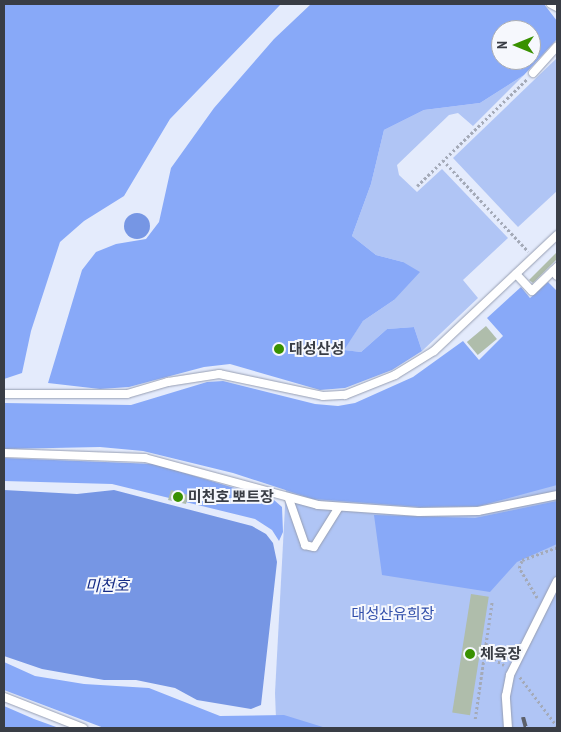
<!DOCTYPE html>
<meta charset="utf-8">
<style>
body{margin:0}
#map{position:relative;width:561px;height:732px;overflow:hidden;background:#e4ebfc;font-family:"PT Sans Narrow","Noto Sans KR",sans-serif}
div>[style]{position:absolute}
.green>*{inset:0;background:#b0c5f5}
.forest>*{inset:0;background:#88a9f8}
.water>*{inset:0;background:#7696e4}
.round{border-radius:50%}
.building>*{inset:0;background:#afbdab;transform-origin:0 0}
.path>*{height:2.5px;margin-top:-1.25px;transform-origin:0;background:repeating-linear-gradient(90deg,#a4aab8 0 2.5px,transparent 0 5px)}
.roads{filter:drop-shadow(0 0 1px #969eb2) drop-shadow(0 0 1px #969eb2)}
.service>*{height:8px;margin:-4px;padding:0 4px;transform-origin:4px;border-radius:4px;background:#fff}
.rail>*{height:4px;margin-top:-2px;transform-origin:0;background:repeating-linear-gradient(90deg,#5d616b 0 10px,transparent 0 15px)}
.dots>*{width:14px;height:14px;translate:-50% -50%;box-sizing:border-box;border:2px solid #f6f8fd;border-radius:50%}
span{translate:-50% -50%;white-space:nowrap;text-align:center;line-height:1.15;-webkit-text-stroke:4px #f6f8fd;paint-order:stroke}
.poi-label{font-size:15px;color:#393d45;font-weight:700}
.left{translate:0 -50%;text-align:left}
.park-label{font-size:15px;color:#304eaa}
.water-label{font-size:16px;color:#162c86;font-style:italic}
.frame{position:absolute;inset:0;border:5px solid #393d45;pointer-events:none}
.north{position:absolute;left:491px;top:20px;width:50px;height:50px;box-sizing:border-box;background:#f6f8fd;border:1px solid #aaadb3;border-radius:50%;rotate:270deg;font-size:14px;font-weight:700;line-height:20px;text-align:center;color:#393d45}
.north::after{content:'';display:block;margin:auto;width:18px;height:22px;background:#399100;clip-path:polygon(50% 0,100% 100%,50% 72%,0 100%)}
</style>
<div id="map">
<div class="green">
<div style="clip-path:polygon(557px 58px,557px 191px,518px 227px,453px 158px)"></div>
<div style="clip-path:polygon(524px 75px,473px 126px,458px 113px,449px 115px,397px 165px,399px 175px,417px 192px,442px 169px,508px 238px,463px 280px,478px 298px,422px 351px,414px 327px,387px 329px,361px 352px,343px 350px,363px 321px,394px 300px,403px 262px,376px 255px,352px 236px,371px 184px,384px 130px,424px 110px,480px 103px)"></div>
<div style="clip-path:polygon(557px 480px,557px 728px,310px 728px,276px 719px,275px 693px,286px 488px)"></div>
</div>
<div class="forest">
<div style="clip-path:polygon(4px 4px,281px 4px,170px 119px,124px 196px,84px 221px,60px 242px,31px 331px,22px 373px,4px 379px)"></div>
<div style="clip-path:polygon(evenodd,311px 4px,544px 4px,557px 21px,557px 39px,524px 75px,480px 103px,424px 110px,384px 130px,371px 184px,352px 236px,376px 255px,403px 262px,420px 272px,394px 300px,363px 321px,344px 350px,361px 352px,387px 329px,414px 327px,422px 351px,392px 370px,345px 388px,320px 390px,230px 364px,204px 367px,129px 387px,100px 389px,48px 383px,82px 270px,96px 252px,116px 244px,146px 239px,159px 222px,171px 168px,214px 108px,274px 39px,311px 4px,501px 30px,531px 30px,531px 60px,501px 60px,501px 30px)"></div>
<div style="clip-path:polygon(548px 282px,557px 291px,557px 485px,479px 506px,421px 507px,313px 499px,233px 473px,143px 451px,100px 447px,4px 449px,4px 403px,131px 405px,207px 382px,223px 381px,315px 404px,338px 406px,355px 403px,413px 377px,463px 341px,479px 360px,503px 336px,487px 318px,521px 287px,530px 298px)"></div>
<div style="clip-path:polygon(4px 458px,155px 464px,274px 500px,282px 507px,283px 532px,279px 541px,272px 530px,255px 519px,112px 484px,4px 481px)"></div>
<div style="clip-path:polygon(557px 501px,557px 544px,517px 562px,490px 592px,382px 575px,374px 515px,475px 518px)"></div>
<div style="clip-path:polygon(4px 662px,35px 676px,84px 684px,149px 688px,220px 716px,284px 715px,326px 728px,104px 728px,4px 690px)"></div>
<div style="clip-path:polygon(4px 706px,34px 719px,59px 728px,4px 728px)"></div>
</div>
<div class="water">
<div class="round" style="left:124px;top:213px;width:26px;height:26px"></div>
<div style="clip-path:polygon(4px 490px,77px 494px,114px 490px,252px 526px,266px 534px,273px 543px,277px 562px,261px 705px,251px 709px,197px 700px,175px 688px,136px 680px,104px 680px,42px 669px,4px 656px)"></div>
</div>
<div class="building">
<div style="clip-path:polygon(557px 252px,557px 259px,533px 283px,529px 280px)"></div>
<div style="left:486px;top:326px;width:17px;height:25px;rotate:50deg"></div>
<div style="clip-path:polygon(171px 490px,188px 495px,186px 504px,168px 500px)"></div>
<div style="left:471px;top:594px;width:18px;height:120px;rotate:9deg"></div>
</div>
<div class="path">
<div style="left:443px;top:160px;width:125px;rotate:47deg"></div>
<div style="left:417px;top:186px;width:153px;rotate:-44.2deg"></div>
<div style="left:537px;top:598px;width:35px;rotate:-121deg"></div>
<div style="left:519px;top:568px;width:9px;rotate:-69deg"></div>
<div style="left:522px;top:560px;width:37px;rotate:-20deg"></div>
<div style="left:485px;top:654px;width:22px;rotate:30deg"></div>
<div style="left:520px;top:677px;width:61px;rotate:52.9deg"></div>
<div style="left:475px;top:719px;width:119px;rotate:-81.8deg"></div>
</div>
<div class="roads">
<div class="service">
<div style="left:551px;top:4px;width:7px;rotate:27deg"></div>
<div style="left:533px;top:73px;width:36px;rotate:-48deg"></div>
<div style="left:557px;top:267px;width:6px;rotate:135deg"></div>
<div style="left:553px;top:271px;width:6px;rotate:51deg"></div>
<div style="left:516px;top:274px;width:23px;rotate:47deg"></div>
<div style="left:532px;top:291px;width:29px;rotate:-44deg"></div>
<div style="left:4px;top:394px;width:123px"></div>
<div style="left:127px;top:394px;width:43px;rotate:-16.3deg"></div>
<div style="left:168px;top:382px;width:52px;rotate:-8.9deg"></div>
<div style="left:219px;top:374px;width:106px;rotate:11.9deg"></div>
<div style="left:323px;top:396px;width:22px;rotate:-3deg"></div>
<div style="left:345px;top:395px;width:54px;rotate:-21.8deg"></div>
<div style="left:395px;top:375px;width:46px;rotate:-31.6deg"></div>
<div style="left:434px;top:351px;width:169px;rotate:-43.3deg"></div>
<div style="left:4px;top:453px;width:141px;rotate:2deg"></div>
<div style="left:145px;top:458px;width:179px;rotate:15.2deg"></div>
<div style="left:318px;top:505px;width:101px;rotate:4deg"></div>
<div style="left:419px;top:512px;width:59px;rotate:-1deg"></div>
<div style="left:478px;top:511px;width:81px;rotate:-11.4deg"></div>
<div style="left:289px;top:499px;width:49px;rotate:70.8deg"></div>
<div style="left:305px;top:545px;width:9px;rotate:13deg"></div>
<div style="left:314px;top:547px;width:47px;rotate:-58deg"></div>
<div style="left:4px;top:697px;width:85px;rotate:21.4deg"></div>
<div style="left:508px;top:728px;width:32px;rotate:-94deg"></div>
<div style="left:506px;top:696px;width:21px;rotate:-79deg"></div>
<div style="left:510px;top:675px;width:105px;rotate:-63.4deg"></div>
</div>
</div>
<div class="rail">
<div style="left:523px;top:717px;width:11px;rotate:75deg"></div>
</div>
<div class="dots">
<div style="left:279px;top:349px;background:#399100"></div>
<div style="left:178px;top:497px;background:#399100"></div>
<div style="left:470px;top:654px;background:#399100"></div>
</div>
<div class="poi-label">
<span class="left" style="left:289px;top:349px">대성산성</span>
<span class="left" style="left:188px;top:497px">미천호 뽀트장</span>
<span class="left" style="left:480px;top:654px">체육장</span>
</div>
<div class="park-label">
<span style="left:393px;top:614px">대성산유희장</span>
</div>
<div class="water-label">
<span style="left:107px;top:585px">미천호</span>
</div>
<div class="frame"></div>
<div class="north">N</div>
</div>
